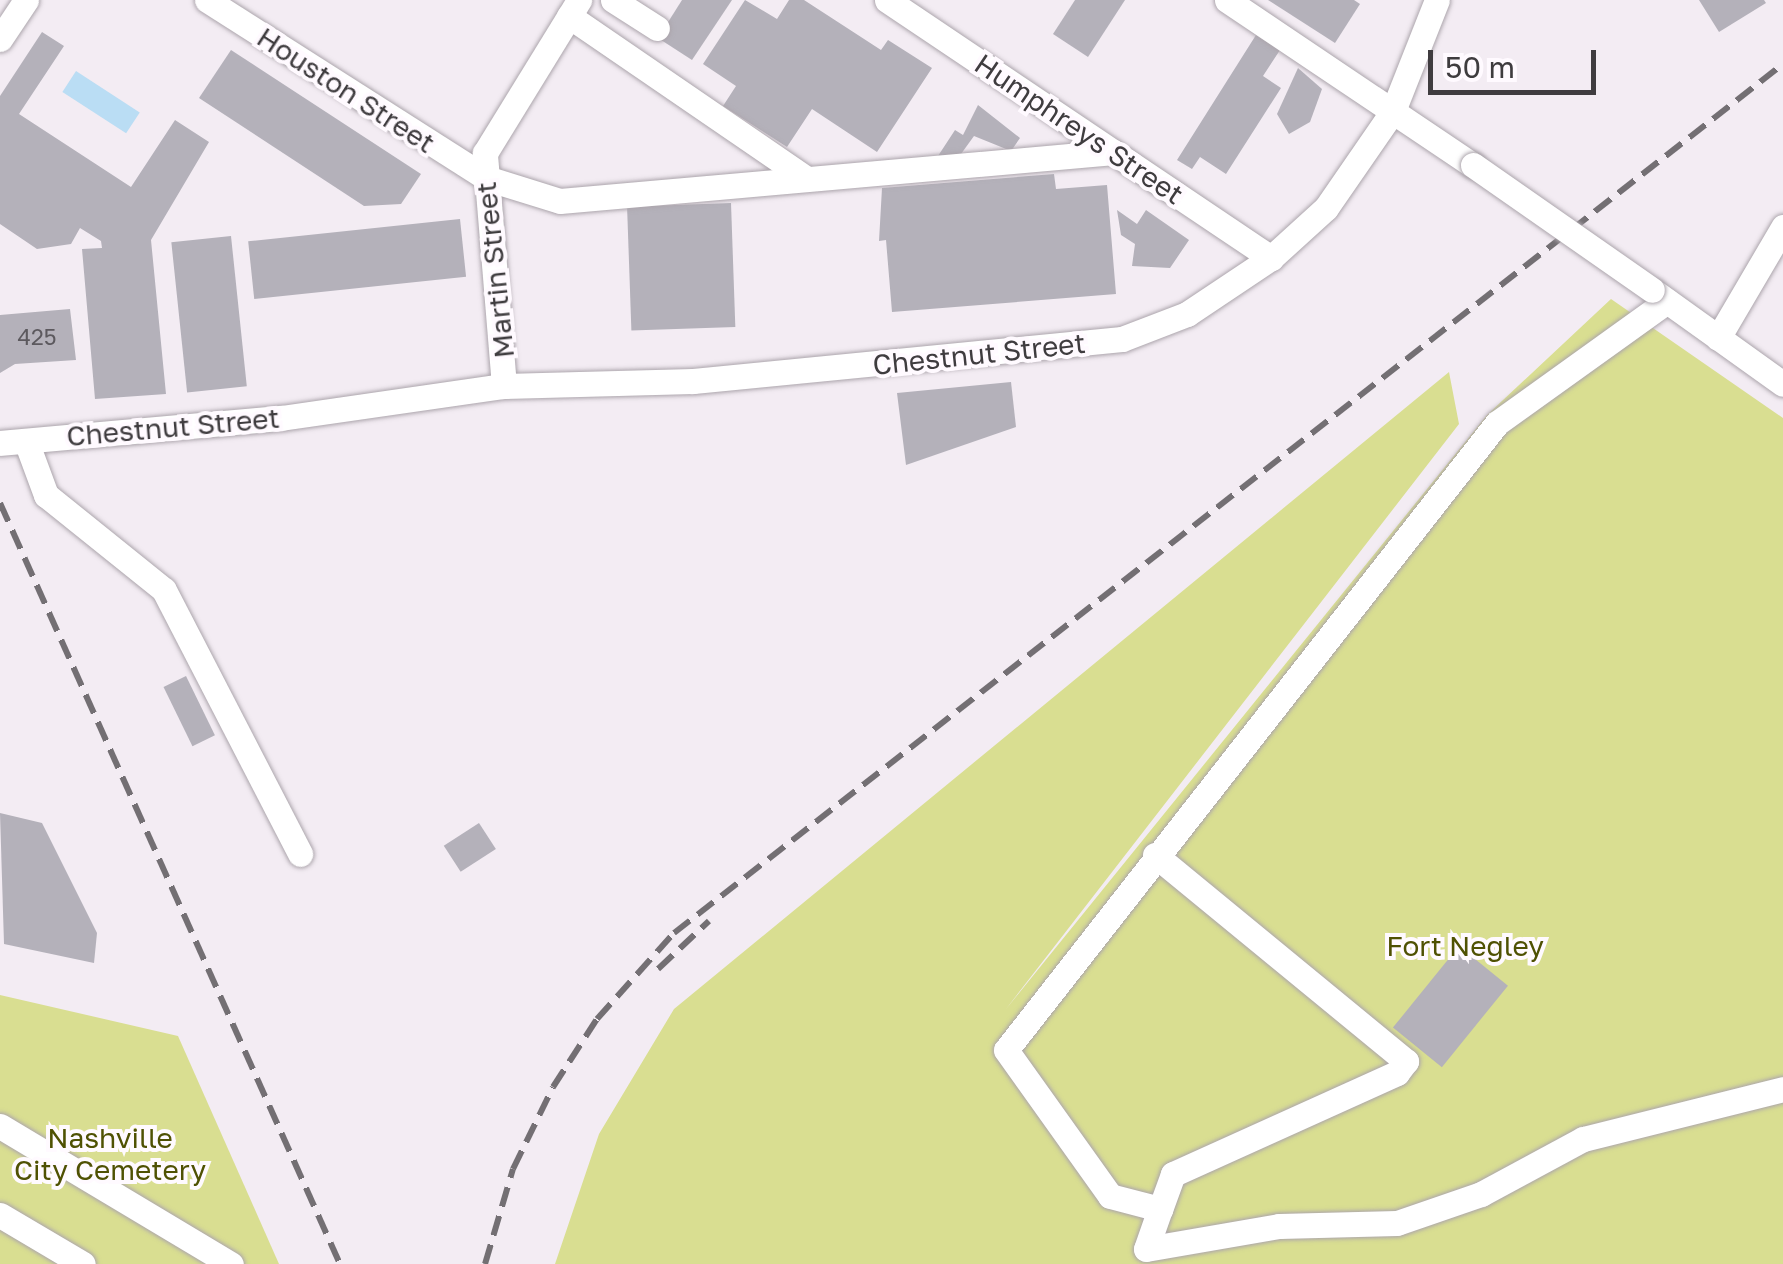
<!DOCTYPE html>
<style>
body{margin:0}
#map{position:relative;width:1783px;height:1264px;overflow:hidden;background:#f3ecf3;font-family:"Golos Text",sans-serif}
div>[style]{position:absolute}
.green>*{inset:0;background:#d9de91}
.water>*{inset:0;background:#baddf4;transform-origin:0 0}
.building>*{inset:0;background:#b4b1ba;transform-origin:0 0}
.roads{filter:drop-shadow(0 0 2px #aca5ac) drop-shadow(0 0 2px #aca5ac)}
.minor>*{height:25px;margin:-12.5px;padding:0 12.5px;transform-origin:12.5px;border-radius:12.5px;background:#fff}
.rail>*{height:6px;margin-top:-3px;transform-origin:0;background:repeating-linear-gradient(90deg,#736f73 0 20px,transparent 0 30px)}
.bridges{filter:drop-shadow(0 0 2px #aca5ac) drop-shadow(0 0 2px #aca5ac)}
.minor-bridge>*{height:25px;margin:-12.5px;padding:0 12.5px;transform-origin:12.5px;border-radius:12.5px;background:#fff}
span{translate:-50% -50%;white-space:nowrap;text-align:center;line-height:1.15;-webkit-text-stroke:8px #fffaff;paint-order:stroke}
.number-label{font-size:22px;color:#5c595e}
.number-label span{-webkit-text-stroke-width:0}
.street-label{font-size:28px;color:#3f3c3f}
.park-label{font-size:28px;color:#4f5103}
.scale{position:absolute;left:1428px;top:50px;width:168px;height:45px;box-sizing:border-box;border:5px solid #3f3c3f;border-top:0;padding-left:12px;font-size:30px;line-height:35px;white-space:nowrap;color:#3f3c3f;-webkit-text-stroke:8px #fffaff;paint-order:stroke}
</style>
<div id="map">
<div class="green">
<div style="clip-path:polygon(1611px 299px,1783px 418px,1783px 1264px,555px 1264px,599px 1134px,674px 1009px,1449px 372px,1459px 424px,1006px 1009px,1487px 415px)"></div>
<div style="clip-path:polygon(0 995px,178px 1036px,279px 1264px,0 1264px)"></div>
</div>
<div class="water">
<div style="left:76px;top:71px;width:76px;height:25px;rotate:33deg"></div>
</div>
<div class="building">
<div style="clip-path:polygon(682px 0,732px 0,692px 60px,658px 38px)"></div>
<div style="clip-path:polygon(745px 0,777px 19px,789px 0,804px 0,881px 50px,888px 40px,932px 68px,877px 152px,812px 109px,787px 147px,723px 106px,736px 86px,703px 64px)"></div>
<div style="clip-path:polygon(1075px 0,1125px 0,1088px 57px,1053px 34px)"></div>
<div style="clip-path:polygon(1268px 0,1354px 0,1360px 4px,1335px 43px)"></div>
<div style="clip-path:polygon(1699px 0,1764px 0,1766px 3px,1719px 32px)"></div>
<div style="clip-path:polygon(42px 32px,64px 46px,19px 114px,131px 187px,175px 120px,209px 142px,151px 240px,166px 394px,95px 399px,82px 249px,102px 248px,101px 241px,80px 228px,71px 244px,37px 249px,0 224px,0 96px)"></div>
<div style="clip-path:polygon(1256px 35px,1280px 50px,1263px 76px,1281px 88px,1226px 174px,1200px 157px,1192px 169px,1177px 160px)"></div>
<div style="clip-path:polygon(231px 50px,421px 174px,401px 204px,364px 206px,199px 98px)"></div>
<div style="clip-path:polygon(1298px 68px,1322px 89px,1310px 122px,1289px 134px,1277px 114px)"></div>
<div style="clip-path:polygon(978px 105px,1020px 138px,1011px 151px,974px 136px,961px 154px,938px 156px,955px 130px,963px 135px)"></div>
<div style="clip-path:polygon(1054px 174px,1056px 189px,1107px 185px,1116px 294px,892px 312px,886px 240px,879px 241px,882px 188px)"></div>
<div style="left:731px;top:203px;width:124px;height:104px;rotate:88deg"></div>
<div style="clip-path:polygon(1117px 210px,1137px 224px,1146px 210px,1189px 240px,1170px 268px,1132px 266px,1135px 244px,1121px 235px)"></div>
<div style="left:460px;top:219px;width:58px;height:213px;rotate:84deg"></div>
<div style="left:231px;top:236px;width:151px;height:60px;rotate:84deg"></div>
<div style="clip-path:polygon(70px 309px,76px 360px,15px 364px,0 373px,0 315px)"></div>
<div style="clip-path:polygon(1011px 382px,1016px 427px,906px 465px,897px 393px)"></div>
<div style="left:186px;top:676px;width:66px;height:25px;rotate:64deg"></div>
<div style="clip-path:polygon(0 813px,42px 823px,97px 933px,94px 963px,4px 944px)"></div>
<div style="left:479px;top:823px;width:31px;height:42px;rotate:57deg"></div>
<div style="left:1459px;top:946px;width:63px;height:105px;rotate:39deg"></div>
</div>
<div class="roads">
<div class="minor">
<div style="left:207px;top:0;width:331px;rotate:32.5deg"></div>
<div style="left:486px;top:178px;width:77px;rotate:17.3deg"></div>
<div style="left:560px;top:201px;width:556px;rotate:-5.05deg"></div>
<div style="left:613px;top:0;width:52px;rotate:32.5deg"></div>
<div style="left:887px;top:0;width:463px;rotate:33.9deg"></div>
<div style="left:1227px;top:0;width:296px;rotate:33.9deg"></div>
<div style="left:569px;top:16px;width:288px;rotate:34.4deg"></div>
<div style="left:0;top:39px;width:47px;rotate:-56.3deg"></div>
<div style="left:1656px;top:293px;width:156px;rotate:35.6deg"></div>
<div style="left:1667px;top:301px;width:209px;rotate:144.3deg"></div>
<div style="left:1497px;top:423px;width:796px;rotate:128.06deg"></div>
<div style="left:1006px;top:1050px;width:179px;rotate:54.5deg"></div>
<div style="left:1110px;top:1196px;width:52px;rotate:14.6deg"></div>
<div style="left:1160px;top:1209px;width:42px;rotate:109.3deg"></div>
<div style="left:1146px;top:1249px;width:135px;rotate:-9.8deg"></div>
<div style="left:1279px;top:1226px;width:118px;rotate:-1.5deg"></div>
<div style="left:1397px;top:1223px;width:89px;rotate:-19deg"></div>
<div style="left:1481px;top:1194px;width:116px;rotate:-28.3deg"></div>
<div style="left:1583px;top:1139px;width:206px;rotate:-14deg"></div>
<div style="left:1718px;top:338px;width:129px;rotate:-59.6deg"></div>
<div style="left:504px;top:386px;width:234px;rotate:-94.7deg"></div>
<div style="left:485px;top:153px;width:180px;rotate:-58.4deg"></div>
<div style="left:26px;top:441px;width:58px;rotate:69.7deg"></div>
<div style="left:46px;top:495px;width:151px;rotate:38.8deg"></div>
<div style="left:164px;top:590px;width:297px;rotate:62.7deg"></div>
<div style="left:0;top:443px;width:282px;rotate:-5.1deg"></div>
<div style="left:281px;top:418px;width:225px;rotate:-8.2deg"></div>
<div style="left:504px;top:386px;width:189px;rotate:-1.5deg"></div>
<div style="left:693px;top:381px;width:431px;rotate:-5.6deg"></div>
<div style="left:1122px;top:339px;width:70px;rotate:-21deg"></div>
<div style="left:1187px;top:314px;width:101px;rotate:-33.7deg"></div>
<div style="left:1271px;top:258px;width:74px;rotate:-42.3deg"></div>
<div style="left:1326px;top:208px;width:118px;rotate:-55.4deg"></div>
<div style="left:1393px;top:111px;width:119px;rotate:-68.4deg"></div>
<div style="left:1155px;top:855px;width:325px;rotate:39.4deg"></div>
<div style="left:1406px;top:1061px;width:15px;rotate:127deg"></div>
<div style="left:1397px;top:1073px;width:246px;rotate:155.7deg"></div>
<div style="left:1173px;top:1174px;width:37px;rotate:110deg"></div>
<div style="left:0;top:1126px;width:269px;rotate:30.9deg"></div>
<div style="left:0;top:1215px;width:96px;rotate:30.6deg"></div>
</div>
</div>
<div class="rail">
<div style="left:0;top:503px;width:833px;rotate:65.93deg"></div>
<div style="left:658px;top:969px;width:70px;rotate:-43.3deg"></div>
<div style="left:485px;top:1264px;width:99px;rotate:-73.6deg"></div>
<div style="left:513px;top:1169px;width:91px;rotate:-64deg"></div>
<div style="left:553px;top:1087px;width:81px;rotate:-57.1deg"></div>
<div style="left:597px;top:1019px;width:115px;rotate:-48.2deg"></div>
<div style="left:674px;top:933px;width:1409px;rotate:-38.08deg"></div>
</div>
<div class="bridges">
<div class="minor-bridge">
<div style="left:1473px;top:165px;width:218px;rotate:34.9deg"></div>
</div>
</div>
<div class="number-label">
<span style="left:37px;top:337px">425</span>
</div>
<div class="street-label">
<span style="left:346px;top:90px;rotate:33deg">Houston Street</span>
<span style="left:1079px;top:129px;rotate:34deg">Humphreys Street</span>
<span style="left:495px;top:270px;rotate:-96deg">Martin Street</span>
<span style="left:979px;top:354px;rotate:-6deg">Chestnut Street</span>
<span style="left:173px;top:427px;rotate:-5deg">Chestnut Street</span>
</div>
<div class="park-label">
<span style="left:1465px;top:946px">Fort Negley</span>
<span style="left:110px;top:1154px">Nashville<br>City Cemetery</span>
</div>
<div class="scale">50 m</div>
</div>
